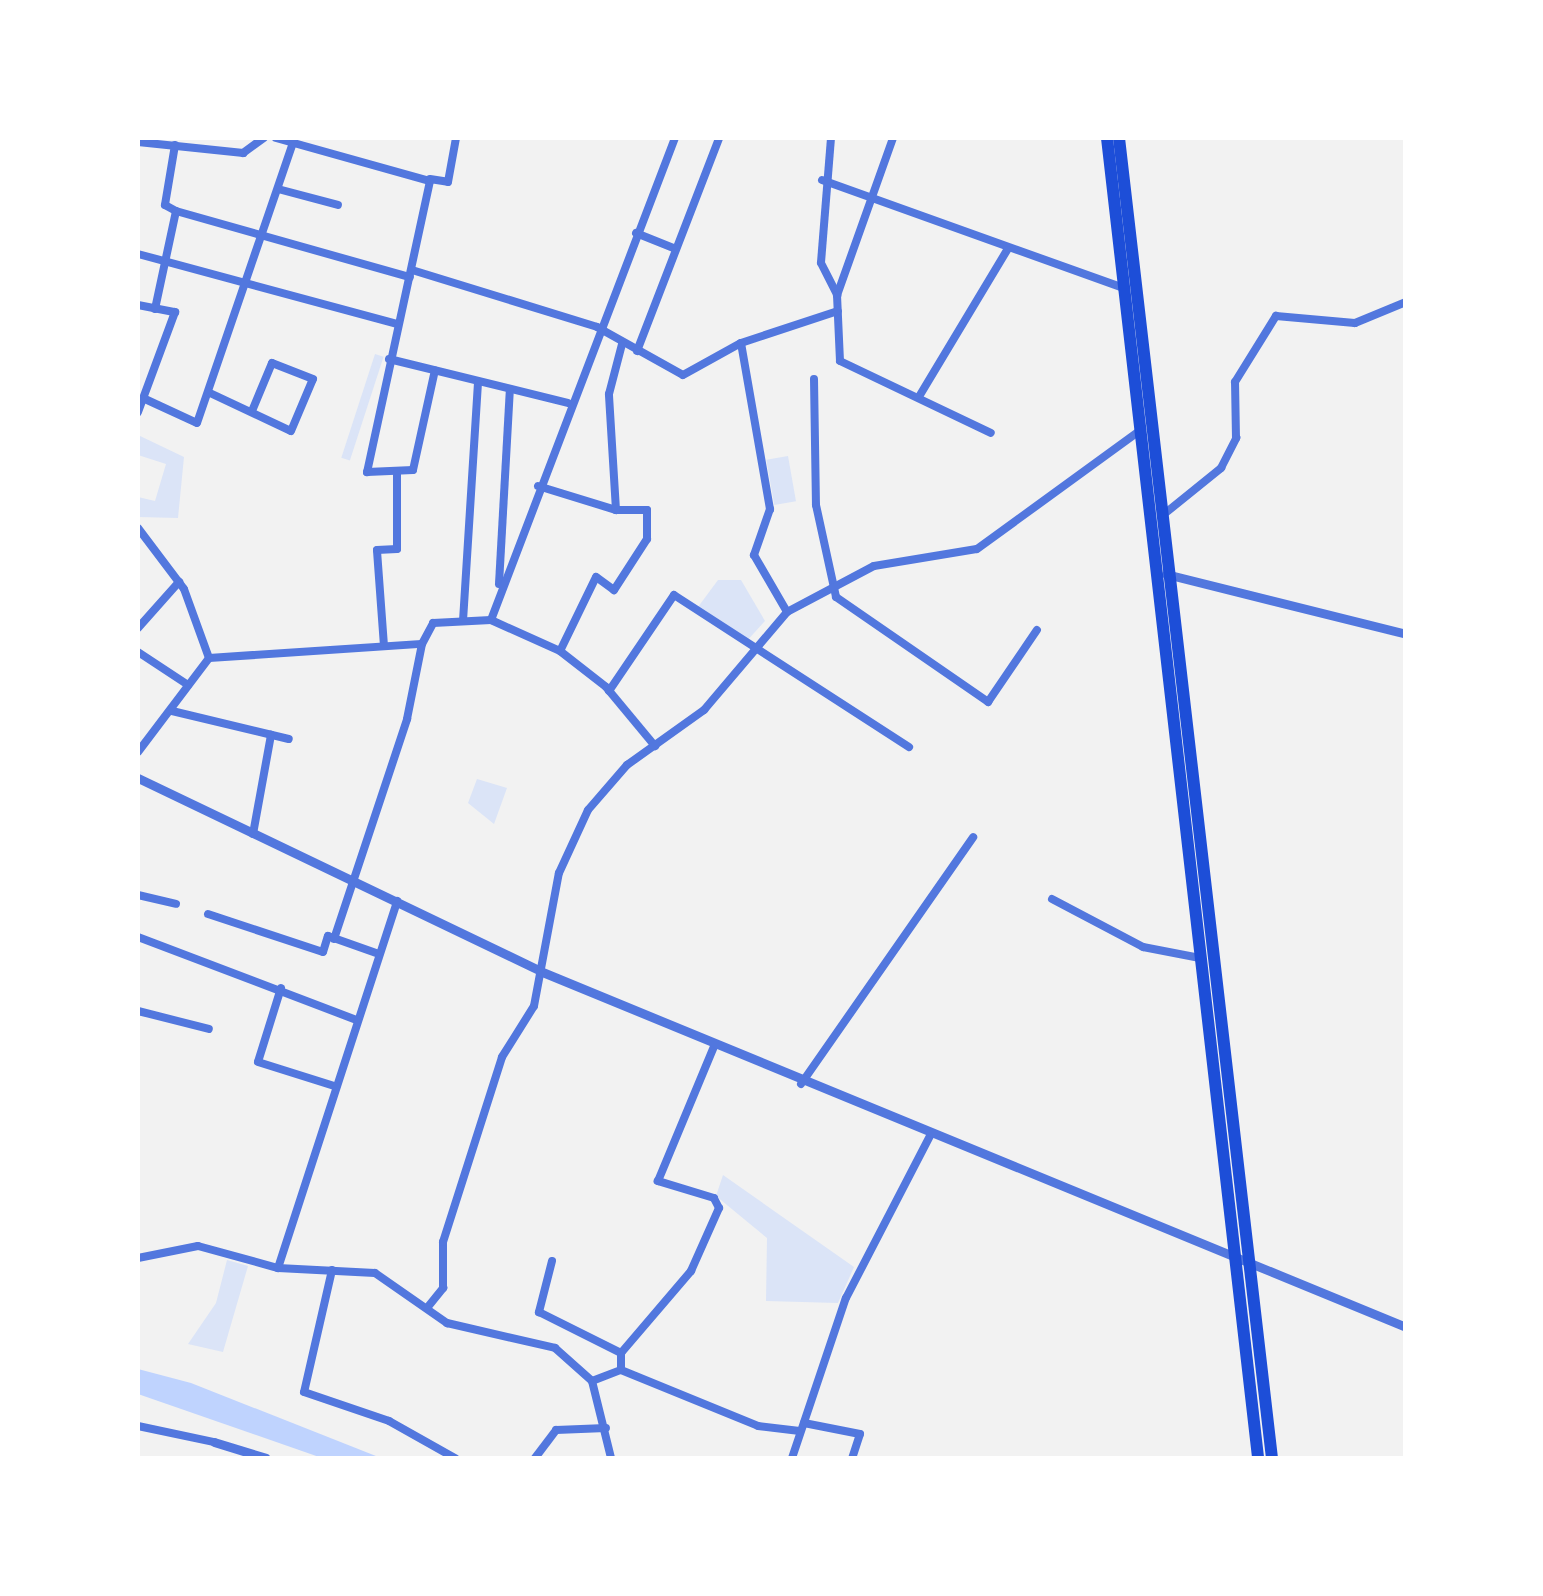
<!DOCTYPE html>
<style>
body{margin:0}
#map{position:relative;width:1543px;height:1596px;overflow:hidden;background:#f2f2f2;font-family:"Fira Sans Condensed",sans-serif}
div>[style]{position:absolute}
.green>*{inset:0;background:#dbe4f7;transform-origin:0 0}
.water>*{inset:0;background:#bfd3fe}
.minor>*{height:8px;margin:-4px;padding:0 4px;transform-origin:4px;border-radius:4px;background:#5277de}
.tertiary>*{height:9px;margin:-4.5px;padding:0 4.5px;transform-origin:4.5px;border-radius:4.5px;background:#5277de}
.trunk>*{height:12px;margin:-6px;padding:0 6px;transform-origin:6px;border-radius:6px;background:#1d4ed8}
span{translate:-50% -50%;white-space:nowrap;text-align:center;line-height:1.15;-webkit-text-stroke:8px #fff;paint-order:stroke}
.frame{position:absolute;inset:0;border:140px solid #fff;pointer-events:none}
</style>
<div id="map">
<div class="green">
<div style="left:375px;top:354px;width:9px;height:109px;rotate:18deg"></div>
<div style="clip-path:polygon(138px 435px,184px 457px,178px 518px,138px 517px,138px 497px,155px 501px,166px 464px,138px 455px)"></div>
<div style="left:788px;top:456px;width:46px;height:22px;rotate:80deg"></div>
<div style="clip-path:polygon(718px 580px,741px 580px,765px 621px,745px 643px,698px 607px)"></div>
<div style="clip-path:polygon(477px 779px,507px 788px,494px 824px,468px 803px)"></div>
<div style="clip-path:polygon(723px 1175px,854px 1267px,838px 1303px,766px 1301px,767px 1238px,716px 1196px)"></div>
<div style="clip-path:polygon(227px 1260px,248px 1266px,223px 1352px,188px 1344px,216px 1303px)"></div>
</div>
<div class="water">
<div style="clip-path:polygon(138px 1369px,191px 1383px,381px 1458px,322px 1458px,138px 1394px)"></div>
</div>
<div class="minor">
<div style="left:276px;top:138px;width:160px;rotate:15.6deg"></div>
<div style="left:430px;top:181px;width:298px;rotate:102.2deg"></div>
<div style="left:367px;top:472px;width:46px;rotate:-2.5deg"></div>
<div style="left:413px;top:470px;width:102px;rotate:-77.6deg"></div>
<div style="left:831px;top:138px;width:125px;rotate:94.6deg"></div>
<div style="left:821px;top:263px;width:36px;rotate:63deg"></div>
<div style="left:893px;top:138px;width:167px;rotate:109.6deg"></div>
<div style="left:837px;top:295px;width:66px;rotate:87.4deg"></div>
<div style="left:840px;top:361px;width:167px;rotate:25.5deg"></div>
<div style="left:138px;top:142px;width:106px;rotate:6deg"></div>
<div style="left:243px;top:153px;width:26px;rotate:-36deg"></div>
<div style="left:175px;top:145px;width:61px;rotate:99.5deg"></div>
<div style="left:165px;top:205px;width:13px;rotate:29deg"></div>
<div style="left:430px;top:179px;width:18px;rotate:9deg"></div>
<div style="left:448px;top:182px;width:45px;rotate:-79.7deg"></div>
<div style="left:822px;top:180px;width:323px;rotate:19.7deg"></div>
<div style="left:278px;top:189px;width:62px;rotate:14.9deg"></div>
<div style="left:636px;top:233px;width:43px;rotate:21.8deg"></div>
<div style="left:138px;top:254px;width:268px;rotate:15.1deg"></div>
<div style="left:412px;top:270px;width:194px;rotate:17.1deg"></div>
<div style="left:597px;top:327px;width:98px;rotate:29.2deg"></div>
<div style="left:683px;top:375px;width:66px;rotate:-28.9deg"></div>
<div style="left:741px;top:343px;width:102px;rotate:-18.3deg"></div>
<div style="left:138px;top:305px;width:38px;rotate:11deg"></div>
<div style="left:175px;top:312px;width:107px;rotate:110.3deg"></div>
<div style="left:155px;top:309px;width:100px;rotate:-77.9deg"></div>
<div style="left:176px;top:211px;width:243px;rotate:15.8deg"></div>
<div style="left:741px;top:343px;width:169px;rotate:80.1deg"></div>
<div style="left:770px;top:509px;width:49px;rotate:109.2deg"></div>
<div style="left:754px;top:555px;width:66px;rotate:59.9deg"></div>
<div style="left:637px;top:351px;width:228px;rotate:-68.9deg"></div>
<div style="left:389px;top:359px;width:184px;rotate:13.8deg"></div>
<div style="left:814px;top:379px;width:126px;rotate:89.1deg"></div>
<div style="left:816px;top:505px;width:94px;rotate:77.7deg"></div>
<div style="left:836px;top:597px;width:185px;rotate:34.6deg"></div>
<div style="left:988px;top:702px;width:87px;rotate:-55.8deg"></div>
<div style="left:210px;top:393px;width:89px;rotate:25.1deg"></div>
<div style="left:291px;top:431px;width:56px;rotate:-67.1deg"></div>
<div style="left:313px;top:379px;width:44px;rotate:-158.7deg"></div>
<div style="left:272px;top:363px;width:52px;rotate:112.6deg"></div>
<div style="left:920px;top:395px;width:169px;rotate:-59deg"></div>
<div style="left:145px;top:399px;width:57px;rotate:24.8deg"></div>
<div style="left:197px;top:423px;width:296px;rotate:-71.1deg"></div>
<div style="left:538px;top:486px;width:82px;rotate:17.1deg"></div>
<div style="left:616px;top:510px;width:31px"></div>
<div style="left:647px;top:510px;width:29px;rotate:90deg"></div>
<div style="left:647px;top:539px;width:61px;rotate:122.9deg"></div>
<div style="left:614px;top:590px;width:22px;rotate:-144deg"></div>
<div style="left:596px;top:577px;width:82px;rotate:115.9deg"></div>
<div style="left:616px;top:510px;width:116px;rotate:-93.5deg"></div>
<div style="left:609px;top:394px;width:52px;rotate:-75.4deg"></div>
<div style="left:1163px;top:515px;width:75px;rotate:-39deg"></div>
<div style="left:1221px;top:468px;width:34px;rotate:-63deg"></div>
<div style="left:1236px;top:438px;width:56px;rotate:-91deg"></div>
<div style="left:1235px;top:382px;width:78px;rotate:-58.2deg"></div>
<div style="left:1276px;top:316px;width:79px;rotate:5.1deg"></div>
<div style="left:1355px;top:323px;width:55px;rotate:-22.4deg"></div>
<div style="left:138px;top:528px;width:76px;rotate:53deg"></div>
<div style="left:184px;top:589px;width:73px;rotate:70.1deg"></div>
<div style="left:499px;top:584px;width:195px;rotate:-86.8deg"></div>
<div style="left:491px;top:620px;width:516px;rotate:-69.11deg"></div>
<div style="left:463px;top:621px;width:240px;rotate:-86.4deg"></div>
<div style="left:138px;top:628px;width:62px;rotate:-48.3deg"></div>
<div style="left:384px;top:646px;width:96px;rotate:-94.2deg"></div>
<div style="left:377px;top:550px;width:20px;rotate:-3deg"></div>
<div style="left:397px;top:549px;width:77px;rotate:-90deg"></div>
<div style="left:138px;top:652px;width:60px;rotate:33.4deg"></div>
<div style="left:209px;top:658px;width:213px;rotate:-3.8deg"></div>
<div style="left:422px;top:644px;width:24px;rotate:-62deg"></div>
<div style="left:433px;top:623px;width:58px;rotate:-3deg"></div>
<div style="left:491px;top:620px;width:76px;rotate:24.2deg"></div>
<div style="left:560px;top:651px;width:58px;rotate:38deg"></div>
<div style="left:606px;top:687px;width:77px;rotate:50.3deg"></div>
<div style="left:609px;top:691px;width:116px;rotate:-55.9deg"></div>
<div style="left:674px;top:595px;width:280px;rotate:32.9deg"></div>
<div style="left:172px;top:711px;width:120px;rotate:13.5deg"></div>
<div style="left:138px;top:752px;width:118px;rotate:-52.9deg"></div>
<div style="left:253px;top:834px;width:101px;rotate:-79.7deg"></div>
<div style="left:138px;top:895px;width:39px;rotate:13deg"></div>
<div style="left:1052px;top:899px;width:103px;rotate:27.8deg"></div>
<div style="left:1143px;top:947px;width:58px;rotate:10.9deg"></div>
<div style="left:208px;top:914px;width:121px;rotate:18.3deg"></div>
<div style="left:323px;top:952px;width:17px;rotate:-73deg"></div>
<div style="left:328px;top:936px;width:54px;rotate:19.4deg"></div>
<div style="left:138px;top:937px;width:233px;rotate:20.8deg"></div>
<div style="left:334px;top:939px;width:232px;rotate:-71.6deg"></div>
<div style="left:407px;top:719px;width:76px;rotate:-78.7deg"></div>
<div style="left:281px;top:988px;width:77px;rotate:107.3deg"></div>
<div style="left:258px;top:1062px;width:80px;rotate:17.5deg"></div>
<div style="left:138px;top:1011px;width:73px;rotate:14.2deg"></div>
<div style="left:801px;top:1084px;width:301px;rotate:-55.1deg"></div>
<div style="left:138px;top:1258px;width:61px;rotate:-11.3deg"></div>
<div style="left:198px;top:1246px;width:83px;rotate:15.4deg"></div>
<div style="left:278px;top:1268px;width:97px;rotate:3deg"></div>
<div style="left:375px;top:1273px;width:88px;rotate:34.8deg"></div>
<div style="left:447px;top:1323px;width:111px;rotate:13deg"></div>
<div style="left:555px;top:1348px;width:50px;rotate:41.7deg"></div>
<div style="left:592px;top:1381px;width:79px;rotate:76.1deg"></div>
<div style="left:552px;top:1261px;width:53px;rotate:104.3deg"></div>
<div style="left:539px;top:1312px;width:92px;rotate:26.6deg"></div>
<div style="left:278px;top:1268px;width:386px;rotate:-72deg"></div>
<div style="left:332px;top:1270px;width:125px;rotate:102.9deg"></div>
<div style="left:304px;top:1392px;width:90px;rotate:18.8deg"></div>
<div style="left:389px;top:1421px;width:76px;rotate:29.3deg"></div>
<div style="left:427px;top:1308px;width:26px;rotate:-51deg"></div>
<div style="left:443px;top:1288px;width:46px;rotate:-90deg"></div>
<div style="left:443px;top:1242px;width:194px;rotate:-72.3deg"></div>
<div style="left:502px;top:1057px;width:60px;rotate:-57.9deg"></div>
<div style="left:534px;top:1006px;width:135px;rotate:-79.4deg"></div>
<div style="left:559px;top:873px;width:69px;rotate:-65.3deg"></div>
<div style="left:588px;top:810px;width:60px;rotate:-49.1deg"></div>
<div style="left:627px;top:765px;width:95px;rotate:-35.5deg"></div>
<div style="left:704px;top:710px;width:128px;rotate:-49.7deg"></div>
<div style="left:787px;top:612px;width:98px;rotate:-27.9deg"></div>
<div style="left:874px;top:566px;width:104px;rotate:-9.4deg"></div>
<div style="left:977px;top:549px;width:204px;rotate:-36deg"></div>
<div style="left:621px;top:1370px;width:148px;rotate:22.2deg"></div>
<div style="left:758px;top:1426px;width:42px;rotate:6.8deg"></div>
<div style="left:592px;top:1381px;width:31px;rotate:-21deg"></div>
<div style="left:621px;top:1370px;width:17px;rotate:-90deg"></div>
<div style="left:621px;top:1353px;width:108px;rotate:-49.5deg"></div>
<div style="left:691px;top:1271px;width:69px;rotate:-66deg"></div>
<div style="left:719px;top:1208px;width:11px;rotate:-117deg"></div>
<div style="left:714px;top:1198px;width:59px;rotate:-163.1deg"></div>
<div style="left:658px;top:1181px;width:148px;rotate:-67.4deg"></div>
<div style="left:804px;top:1423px;width:57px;rotate:11.1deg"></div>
<div style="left:860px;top:1434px;width:25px;rotate:108deg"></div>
<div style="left:138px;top:1426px;width:78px;rotate:11.9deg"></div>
<div style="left:535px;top:1458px;width:35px;rotate:-53deg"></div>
<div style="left:556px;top:1430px;width:50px;rotate:-2.3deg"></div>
<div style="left:792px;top:1458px;width:169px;rotate:-71.4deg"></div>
<div style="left:846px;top:1298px;width:182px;rotate:-62.6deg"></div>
</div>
<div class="tertiary">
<div style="left:1166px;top:574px;width:247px;rotate:14deg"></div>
<div style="left:138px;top:778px;width:446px;rotate:25.6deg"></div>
<div style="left:540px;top:971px;width:936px;rotate:22.35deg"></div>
<div style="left:214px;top:1442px;width:54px;rotate:17.1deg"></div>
</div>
<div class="trunk">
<div style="left:1107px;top:138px;width:1329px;rotate:83.47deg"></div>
<div style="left:1119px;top:138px;width:1329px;rotate:83.39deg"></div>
</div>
<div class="frame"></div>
</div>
